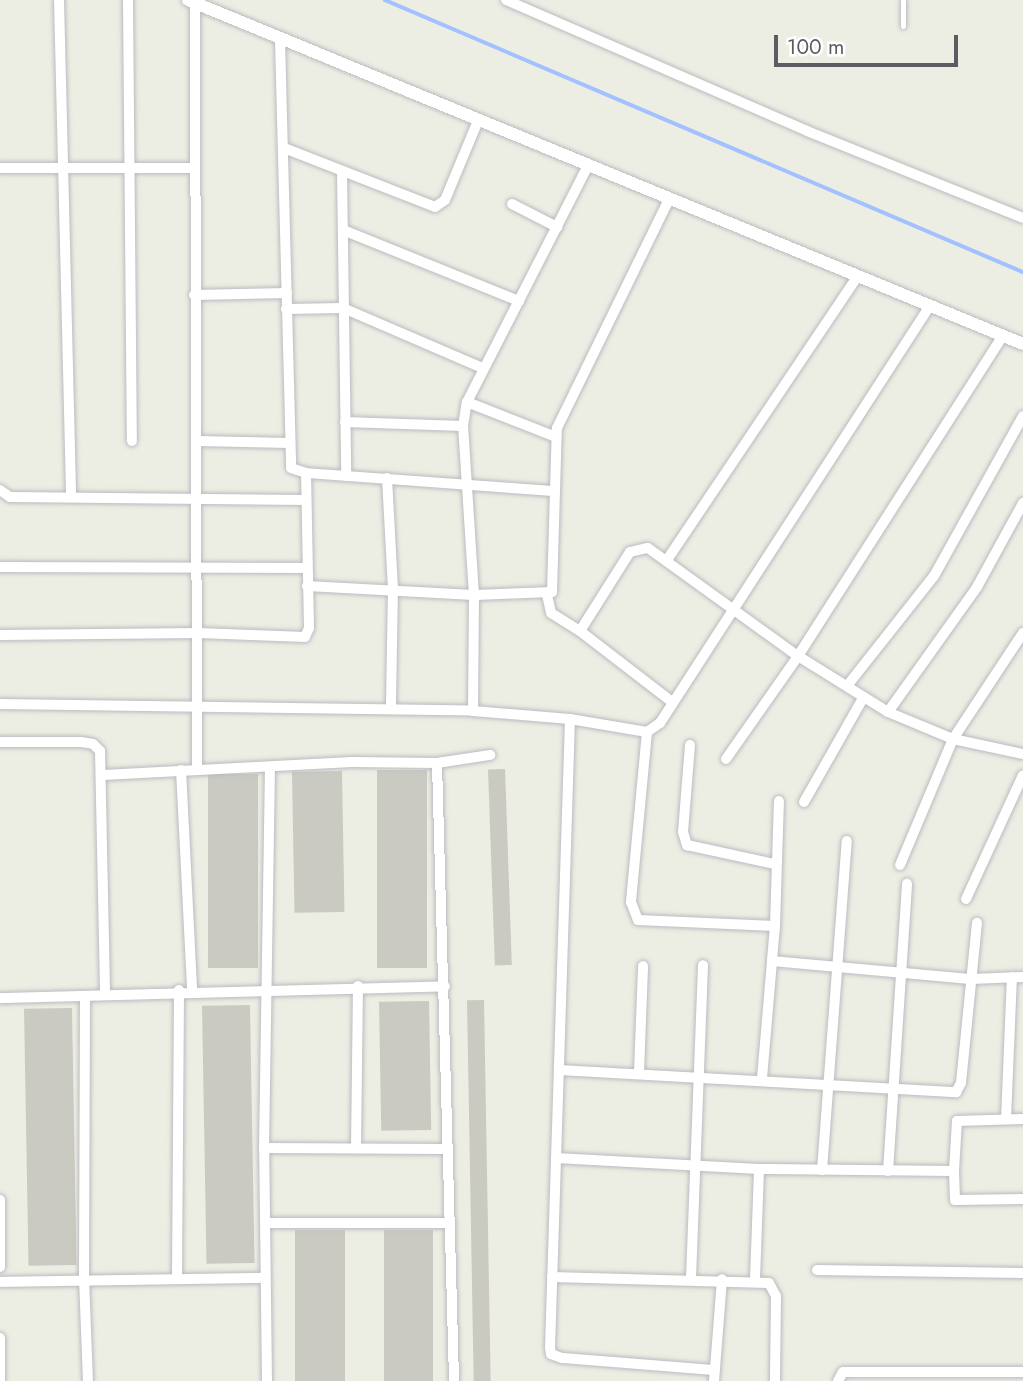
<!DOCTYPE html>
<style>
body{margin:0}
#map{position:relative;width:1023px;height:1381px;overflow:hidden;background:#edeee3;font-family:Jost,sans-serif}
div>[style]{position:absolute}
.stream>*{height:3.5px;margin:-1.75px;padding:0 1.75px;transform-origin:1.75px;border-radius:1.75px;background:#a3c1fe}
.building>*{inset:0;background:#cacac2;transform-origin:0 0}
.roads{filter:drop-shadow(0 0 2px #babbc1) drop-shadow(0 0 2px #babbc1)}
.service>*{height:5px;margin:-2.5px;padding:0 2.5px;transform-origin:2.5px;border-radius:2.5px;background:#fff}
.minor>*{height:10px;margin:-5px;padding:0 5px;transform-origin:5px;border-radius:5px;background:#fff}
.tertiary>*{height:12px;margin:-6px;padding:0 6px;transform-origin:6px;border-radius:6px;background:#fff}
span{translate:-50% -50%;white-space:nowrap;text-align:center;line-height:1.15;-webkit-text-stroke:5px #fff;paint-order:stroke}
.scale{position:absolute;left:774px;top:35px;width:184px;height:32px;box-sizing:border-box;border:4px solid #5b5d63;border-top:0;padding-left:9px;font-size:21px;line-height:24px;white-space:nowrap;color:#5b5d63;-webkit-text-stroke:5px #fff;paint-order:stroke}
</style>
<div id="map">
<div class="stream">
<div style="left:385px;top:0;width:694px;rotate:23.09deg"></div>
</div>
<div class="building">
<div style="left:505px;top:769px;width:196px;height:17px;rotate:88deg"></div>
<div style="left:377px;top:770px;width:50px;height:198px"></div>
<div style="left:342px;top:771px;width:141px;height:50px;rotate:89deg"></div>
<div style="left:258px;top:774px;width:194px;height:50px;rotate:90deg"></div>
<div style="left:484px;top:1000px;width:381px;height:17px;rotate:89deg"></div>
<div style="left:429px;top:1001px;width:129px;height:50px;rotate:89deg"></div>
<div style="left:250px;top:1005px;width:258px;height:48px;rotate:89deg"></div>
<div style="left:72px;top:1008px;width:257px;height:48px;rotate:89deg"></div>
<div style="left:295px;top:1230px;width:50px;height:151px"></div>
<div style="left:384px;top:1230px;width:49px;height:151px"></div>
</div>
<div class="roads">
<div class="service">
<div style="left:903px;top:0;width:26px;rotate:90deg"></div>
</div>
<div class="minor">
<div style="left:59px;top:0;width:497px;rotate:88.6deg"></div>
<div style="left:128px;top:0;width:441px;rotate:89.5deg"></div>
<div style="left:506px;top:0;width:328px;rotate:23.5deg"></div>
<div style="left:807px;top:131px;width:233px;rotate:21.9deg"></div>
<div style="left:195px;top:2px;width:766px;rotate:89.85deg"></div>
<div style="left:280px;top:40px;width:428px;rotate:88.5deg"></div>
<div style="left:291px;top:468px;width:16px;rotate:18deg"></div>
<div style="left:306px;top:473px;width:249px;rotate:4.2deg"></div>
<div style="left:284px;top:148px;width:162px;rotate:21.3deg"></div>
<div style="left:435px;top:207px;width:12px;rotate:-35deg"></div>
<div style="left:445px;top:200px;width:83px;rotate:-67.4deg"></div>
<div style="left:0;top:168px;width:193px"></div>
<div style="left:342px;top:171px;width:305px;rotate:89.2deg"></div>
<div style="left:512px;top:204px;width:51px;rotate:27.1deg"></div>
<div style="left:343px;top:230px;width:190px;rotate:22deg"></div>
<div style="left:194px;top:295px;width:93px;rotate:-1.2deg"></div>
<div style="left:286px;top:309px;width:57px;rotate:-1deg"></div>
<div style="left:343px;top:308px;width:151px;rotate:23.3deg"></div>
<div style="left:467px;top:402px;width:96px;rotate:21.5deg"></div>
<div style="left:345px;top:422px;width:118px;rotate:1.9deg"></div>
<div style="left:197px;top:441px;width:92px;rotate:1.2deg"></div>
<div style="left:387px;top:478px;width:110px;rotate:86.9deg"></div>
<div style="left:393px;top:588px;width:120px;rotate:91deg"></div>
<div style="left:0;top:490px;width:12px;rotate:35deg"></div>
<div style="left:10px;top:497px;width:295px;rotate:0.6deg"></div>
<div style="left:667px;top:560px;width:341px;rotate:-56.1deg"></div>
<div style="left:0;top:567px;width:307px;rotate:0.2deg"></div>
<div style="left:307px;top:586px;width:167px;rotate:3.1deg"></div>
<div style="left:474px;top:595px;width:78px;rotate:-2.2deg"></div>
<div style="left:552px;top:592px;width:164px;rotate:-88.3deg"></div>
<div style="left:557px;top:428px;width:255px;rotate:-63.9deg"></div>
<div style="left:547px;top:595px;width:18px;rotate:77deg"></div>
<div style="left:551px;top:613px;width:34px;rotate:32deg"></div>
<div style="left:580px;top:631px;width:93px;rotate:-57.7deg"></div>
<div style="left:630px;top:552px;width:18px;rotate:-13deg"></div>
<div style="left:648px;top:548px;width:185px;rotate:35.8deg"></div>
<div style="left:798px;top:656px;width:106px;rotate:31.9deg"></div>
<div style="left:888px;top:712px;width:70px;rotate:22.6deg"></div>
<div style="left:953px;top:739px;width:72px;rotate:12.1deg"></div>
<div style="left:580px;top:631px;width:115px;rotate:37.6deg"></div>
<div style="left:0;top:635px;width:198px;rotate:-0.6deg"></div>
<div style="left:198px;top:633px;width:107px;rotate:2.1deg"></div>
<div style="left:305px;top:637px;width:10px;rotate:-66deg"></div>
<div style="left:309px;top:628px;width:155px;rotate:-91.1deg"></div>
<div style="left:847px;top:686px;width:140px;rotate:-51.7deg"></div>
<div style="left:934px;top:576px;width:183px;rotate:-60.9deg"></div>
<div style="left:0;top:704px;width:473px;rotate:0.8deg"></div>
<div style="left:473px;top:711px;width:97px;rotate:4.7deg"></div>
<div style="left:570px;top:719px;width:78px;rotate:9.6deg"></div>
<div style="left:647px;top:732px;width:16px;rotate:-35deg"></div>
<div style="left:660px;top:723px;width:495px;rotate:-57.1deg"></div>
<div style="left:473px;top:711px;width:116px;rotate:-89.5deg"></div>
<div style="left:474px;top:595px;width:169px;rotate:-93.7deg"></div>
<div style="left:463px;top:426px;width:24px;rotate:-81deg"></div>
<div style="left:467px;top:402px;width:267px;rotate:-62.9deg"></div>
<div style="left:888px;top:712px;width:153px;rotate:-54.5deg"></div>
<div style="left:977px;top:587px;width:96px;rotate:-61.3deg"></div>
<div style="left:570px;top:719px;width:628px;rotate:91.82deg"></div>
<div style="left:550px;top:1347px;width:7px;rotate:82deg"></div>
<div style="left:551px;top:1354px;width:12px;rotate:20deg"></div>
<div style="left:562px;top:1358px;width:153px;rotate:4.5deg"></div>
<div style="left:647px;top:732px;width:171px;rotate:95.4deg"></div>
<div style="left:631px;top:902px;width:19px;rotate:69deg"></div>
<div style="left:638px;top:920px;width:137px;rotate:2.5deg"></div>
<div style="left:775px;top:926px;width:35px;rotate:95deg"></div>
<div style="left:772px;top:961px;width:199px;rotate:5.2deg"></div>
<div style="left:970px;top:979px;width:53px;rotate:-2.2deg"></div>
<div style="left:0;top:742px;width:81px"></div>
<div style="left:81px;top:742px;width:12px;rotate:9deg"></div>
<div style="left:93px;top:744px;width:10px;rotate:45deg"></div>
<div style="left:100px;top:751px;width:244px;rotate:88.8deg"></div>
<div style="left:690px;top:745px;width:87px;rotate:94.6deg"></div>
<div style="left:683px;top:832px;width:14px;rotate:73deg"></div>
<div style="left:687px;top:845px;width:90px;rotate:12.2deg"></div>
<div style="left:726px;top:759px;width:126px;rotate:-55deg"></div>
<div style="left:798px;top:656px;width:379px;rotate:-57.4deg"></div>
<div style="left:437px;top:763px;width:618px;rotate:88.42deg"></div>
<div style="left:181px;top:770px;width:220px;rotate:87.1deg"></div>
<div style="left:103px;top:775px;width:249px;rotate:-3deg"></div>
<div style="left:352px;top:762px;width:85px;rotate:0.7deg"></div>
<div style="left:437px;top:763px;width:54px;rotate:-8.6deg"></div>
<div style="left:804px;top:802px;width:120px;rotate:-60.4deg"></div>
<div style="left:900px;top:865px;width:137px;rotate:-67.2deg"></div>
<div style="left:953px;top:739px;width:127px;rotate:-56.6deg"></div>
<div style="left:966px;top:899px;width:136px;rotate:-65.3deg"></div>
<div style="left:775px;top:926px;width:125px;rotate:-88.2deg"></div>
<div style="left:85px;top:996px;width:282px;rotate:90.2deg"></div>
<div style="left:84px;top:1278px;width:103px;rotate:87.8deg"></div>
<div style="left:0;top:998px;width:445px;rotate:-1.5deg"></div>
<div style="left:559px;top:1070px;width:398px;rotate:3.2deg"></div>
<div style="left:956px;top:1092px;width:10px;rotate:-61deg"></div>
<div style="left:961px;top:1083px;width:161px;rotate:-84.3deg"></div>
<div style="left:639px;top:1072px;width:106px;rotate:-87.8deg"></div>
<div style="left:762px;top:1078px;width:117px;rotate:-85.1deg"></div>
<div style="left:1006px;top:1119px;width:142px;rotate:-87.6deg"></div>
<div style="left:264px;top:1148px;width:181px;rotate:0.3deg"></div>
<div style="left:356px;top:1148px;width:162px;rotate:-89.3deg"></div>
<div style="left:556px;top:1158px;width:203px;rotate:3.1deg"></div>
<div style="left:759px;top:1169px;width:195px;rotate:0.6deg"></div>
<div style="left:954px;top:1171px;width:50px;rotate:-86.6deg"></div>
<div style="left:957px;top:1121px;width:66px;rotate:-1.7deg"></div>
<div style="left:822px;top:1170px;width:330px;rotate:-85.7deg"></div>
<div style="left:888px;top:1171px;width:288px;rotate:-86.2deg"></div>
<div style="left:954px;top:1171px;width:29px;rotate:88deg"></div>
<div style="left:955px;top:1200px;width:68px;rotate:-0.8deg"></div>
<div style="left:0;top:1200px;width:67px;rotate:90deg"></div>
<div style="left:266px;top:1223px;width:182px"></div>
<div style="left:817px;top:1270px;width:206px;rotate:0.8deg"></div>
<div style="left:552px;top:1277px;width:217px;rotate:1.6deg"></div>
<div style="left:769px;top:1283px;width:15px;rotate:62deg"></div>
<div style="left:776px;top:1296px;width:85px;rotate:90.7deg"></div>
<div style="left:177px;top:1278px;width:288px;rotate:-89.6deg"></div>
<div style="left:691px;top:1278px;width:313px;rotate:-87.8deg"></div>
<div style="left:755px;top:1279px;width:110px;rotate:-87.9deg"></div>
<div style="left:0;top:1282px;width:265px;rotate:-0.9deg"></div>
<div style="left:0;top:1338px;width:43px;rotate:90deg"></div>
<div style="left:267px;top:1381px;width:233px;rotate:-90.7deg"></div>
<div style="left:264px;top:1148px;width:381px;rotate:-89.1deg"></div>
<div style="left:714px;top:1381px;width:102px;rotate:-85.5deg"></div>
<div style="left:838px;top:1381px;width:10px;rotate:-61deg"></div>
<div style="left:843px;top:1372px;width:180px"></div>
</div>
<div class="tertiary">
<div style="left:188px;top:0;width:903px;rotate:22.39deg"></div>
</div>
</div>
<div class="scale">100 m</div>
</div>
